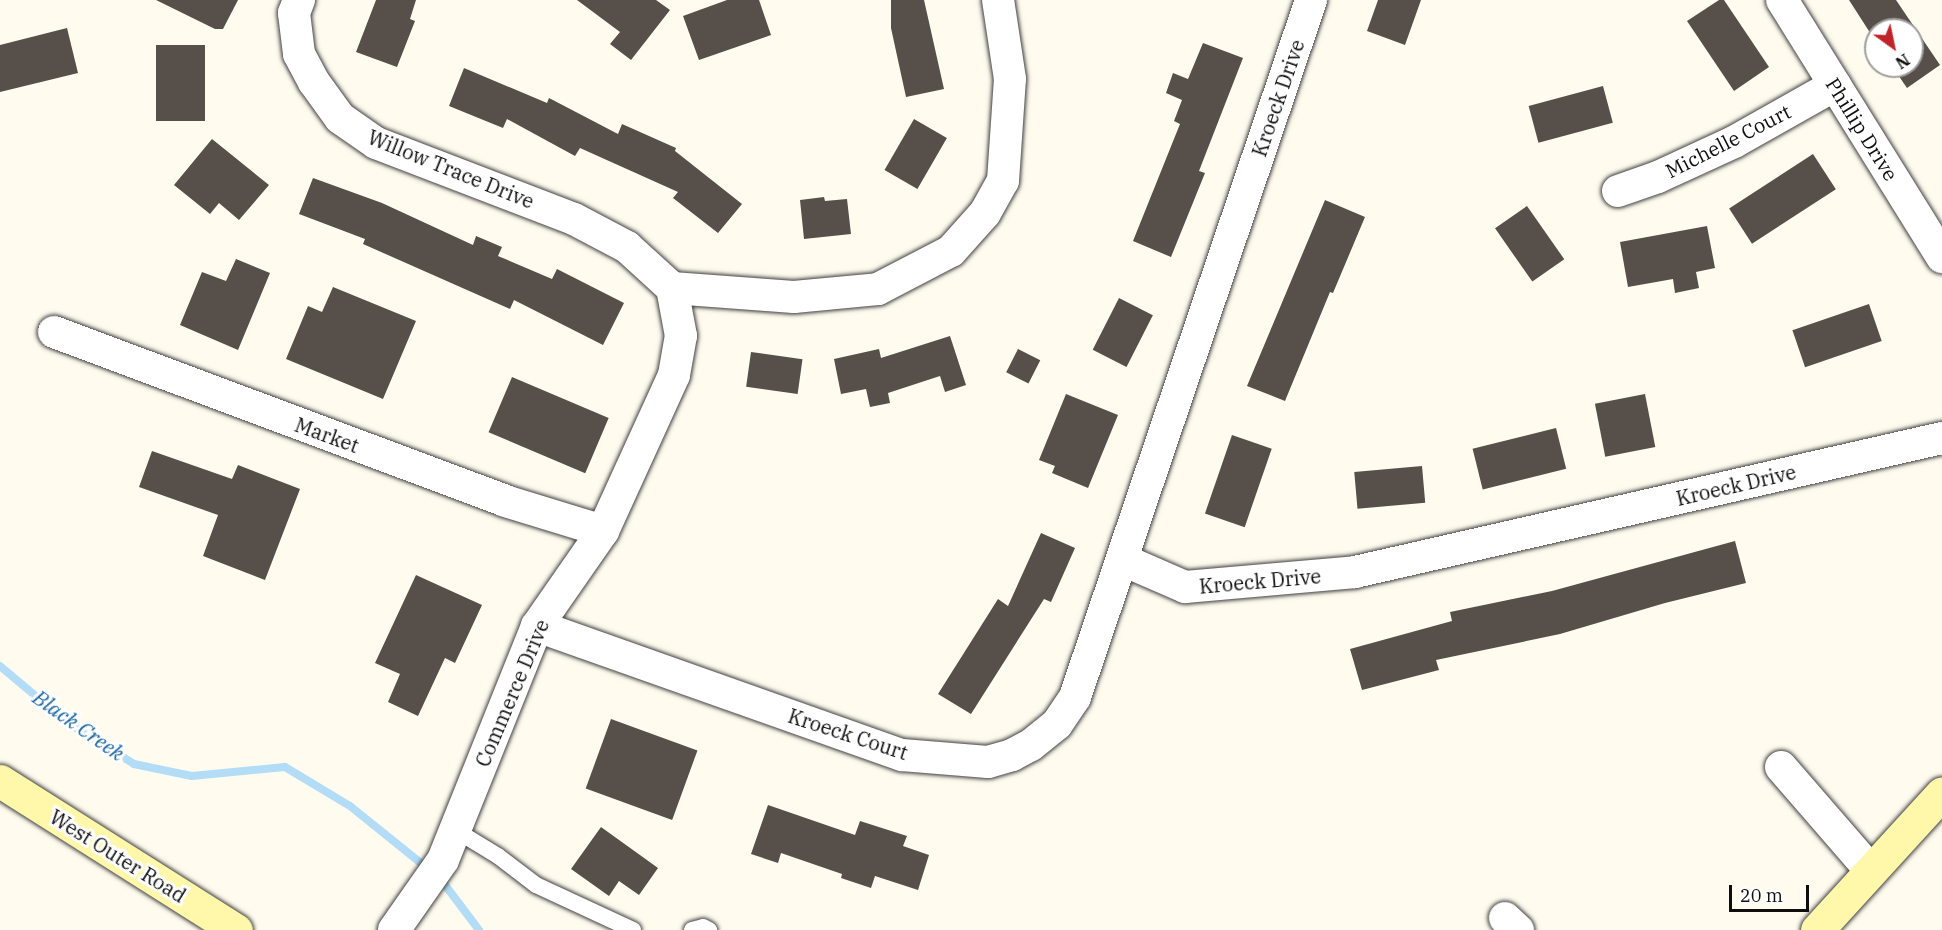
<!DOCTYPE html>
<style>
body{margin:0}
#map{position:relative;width:1942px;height:930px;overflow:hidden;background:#fffcef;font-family:"IBM Plex Serif",serif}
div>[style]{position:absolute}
.stream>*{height:8px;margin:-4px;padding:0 4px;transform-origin:4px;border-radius:4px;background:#b3dcf7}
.building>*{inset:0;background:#574f4a;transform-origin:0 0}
.roads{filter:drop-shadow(0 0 2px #414141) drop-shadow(0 0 2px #414141)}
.lane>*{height:16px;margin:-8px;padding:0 8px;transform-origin:8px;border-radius:8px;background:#fff}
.street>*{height:32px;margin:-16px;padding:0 16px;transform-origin:16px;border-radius:16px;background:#fff}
.secondary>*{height:33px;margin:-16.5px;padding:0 16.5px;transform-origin:16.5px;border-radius:16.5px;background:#fff7aa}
span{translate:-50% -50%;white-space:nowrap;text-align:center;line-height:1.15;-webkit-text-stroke:6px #fff;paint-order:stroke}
.street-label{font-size:20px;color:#0e0e0e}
.water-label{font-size:21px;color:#1562a2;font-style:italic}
.north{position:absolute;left:1864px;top:18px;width:60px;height:60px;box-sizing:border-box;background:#fff;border:2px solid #9f9f9f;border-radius:50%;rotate:147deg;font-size:16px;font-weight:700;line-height:24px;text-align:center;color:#0e0e0e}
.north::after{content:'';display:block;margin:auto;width:21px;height:27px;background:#c02428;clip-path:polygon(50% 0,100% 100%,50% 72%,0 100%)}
.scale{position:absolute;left:1729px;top:885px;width:80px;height:27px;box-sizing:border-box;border:3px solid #0e0e0e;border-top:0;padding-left:8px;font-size:18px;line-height:21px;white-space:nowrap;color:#0e0e0e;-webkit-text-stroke:4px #fff;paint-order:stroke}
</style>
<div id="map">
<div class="stream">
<div style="left:0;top:666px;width:89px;rotate:40deg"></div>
<div style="left:68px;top:723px;width:78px;rotate:31.8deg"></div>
<div style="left:134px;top:764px;width:59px;rotate:11.7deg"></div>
<div style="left:192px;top:776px;width:93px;rotate:-5.5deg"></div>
<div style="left:285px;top:767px;width:76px;rotate:31deg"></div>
<div style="left:350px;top:806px;width:91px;rotate:38.8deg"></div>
<div style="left:445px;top:885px;width:56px;rotate:52.9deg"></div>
</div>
<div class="building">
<div style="clip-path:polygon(156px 0,238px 0,223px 29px,215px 29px)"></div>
<div style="clip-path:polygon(376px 0,416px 0,410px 19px,415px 21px,397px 67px,356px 52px)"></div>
<div style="clip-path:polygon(577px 0,656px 0,670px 10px,631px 60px,610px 44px,620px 32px)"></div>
<div style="clip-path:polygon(727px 0,759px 0,771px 35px,699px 60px,683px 16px)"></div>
<div style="clip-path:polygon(891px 0,924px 0,944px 89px,906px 97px,891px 28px)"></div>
<div style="clip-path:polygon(1378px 0,1421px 0,1405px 45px,1367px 31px)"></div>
<div style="clip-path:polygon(1719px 0,1724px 0,1769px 67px,1734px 91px,1687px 21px)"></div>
<div style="clip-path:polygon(1849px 0,1896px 0,1940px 65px,1907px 88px,1892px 66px,1912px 66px,1912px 30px,1876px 30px,1876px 42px)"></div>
<div style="clip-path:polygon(67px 28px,78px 73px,0 92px,0 45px)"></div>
<div style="clip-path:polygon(1203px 43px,1243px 58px,1199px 171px,1205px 173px,1171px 257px,1133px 241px,1180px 124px,1174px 121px,1182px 100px,1166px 93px,1173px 73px,1188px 79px)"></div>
<div style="left:205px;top:45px;width:76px;height:49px;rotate:90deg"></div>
<div style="clip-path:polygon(464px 68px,547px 103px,549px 98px,618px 134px,622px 124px,676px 148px,675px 151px,742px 204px,718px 233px,673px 198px,678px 192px,580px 148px,575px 156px,507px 119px,503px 128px,449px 106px)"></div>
<div style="left:1603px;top:86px;width:38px;height:77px;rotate:75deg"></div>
<div style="left:914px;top:119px;width:38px;height:59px;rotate:30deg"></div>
<div style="clip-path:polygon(212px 139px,269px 185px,239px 220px,219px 203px,210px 214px,174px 185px)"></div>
<div style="left:1813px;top:154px;width:42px;height:100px;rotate:57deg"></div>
<div style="clip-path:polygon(313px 178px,382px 203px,473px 245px,476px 236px,502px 247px,498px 256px,552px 279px,557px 269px,624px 303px,603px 345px,514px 300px,510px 309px,363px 244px,365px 239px,299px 214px)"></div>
<div style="clip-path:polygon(824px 197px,825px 201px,847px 199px,851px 234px,804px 239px,800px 200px)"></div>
<div style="clip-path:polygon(1325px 200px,1365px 217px,1333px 293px,1330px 292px,1285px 401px,1247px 386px)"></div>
<div style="left:1527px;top:206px;width:65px;height:39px;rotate:55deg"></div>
<div style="clip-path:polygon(1707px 226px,1715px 268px,1696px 272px,1699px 288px,1675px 293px,1673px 279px,1628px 287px,1620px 242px)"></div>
<div style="clip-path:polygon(236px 259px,270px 273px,238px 350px,180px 325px,202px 272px,226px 281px)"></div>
<div style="clip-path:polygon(333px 287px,416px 321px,383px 399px,286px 359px,308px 306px,322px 312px)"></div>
<div style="left:1119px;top:298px;width:38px;height:58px;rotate:27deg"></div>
<div style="left:1869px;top:304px;width:39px;height:81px;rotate:71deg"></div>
<div style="clip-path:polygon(950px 336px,966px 385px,945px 392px,940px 376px,888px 393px,890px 403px,870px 407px,866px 389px,841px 394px,834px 359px,879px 349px,881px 358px)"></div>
<div style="left:1018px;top:349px;width:25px;height:26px;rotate:27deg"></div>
<div style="left:751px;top:352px;width:52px;height:35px;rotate:8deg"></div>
<div style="left:512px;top:377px;width:105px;height:60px;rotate:23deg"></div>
<div style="clip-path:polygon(1066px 394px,1118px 415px,1088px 488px,1052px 473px,1055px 466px,1039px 460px)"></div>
<div style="left:1645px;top:394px;width:54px;height:51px;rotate:79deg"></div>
<div style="left:1556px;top:428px;width:42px;height:86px;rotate:76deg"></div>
<div style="left:1232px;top:435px;width:42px;height:83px;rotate:19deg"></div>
<div style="clip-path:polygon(152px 451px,232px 479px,238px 465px,300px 489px,265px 580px,203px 556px,218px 515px,139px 487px)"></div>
<div style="left:1422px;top:466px;width:37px;height:68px;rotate:85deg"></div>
<div style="clip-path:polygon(1041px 533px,1075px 548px,1051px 602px,1044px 599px,971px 714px,938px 694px,998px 599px,1008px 606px)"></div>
<div style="clip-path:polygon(1735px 541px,1746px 583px,1665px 603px,1560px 634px,1436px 660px,1439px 670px,1362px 690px,1350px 649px,1452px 621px,1450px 612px,1552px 591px)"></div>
<div style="clip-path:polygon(416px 575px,482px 605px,455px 663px,445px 658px,418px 716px,388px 702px,400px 674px,375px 663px)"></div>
<div style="left:611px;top:719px;width:92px;height:74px;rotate:20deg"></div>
<div style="clip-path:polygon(768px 805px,855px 835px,860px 821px,907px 836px,903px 846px,929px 855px,918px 890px,875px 876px,871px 888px,841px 878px,842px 874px,781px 853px,778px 863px,751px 854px)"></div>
<div style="clip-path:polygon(601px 827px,658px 868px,639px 895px,619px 881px,609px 896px,571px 869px)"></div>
</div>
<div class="roads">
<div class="lane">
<div style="left:457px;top:831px;width:48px;rotate:31.4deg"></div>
<div style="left:498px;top:856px;width:48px;rotate:37.3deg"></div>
<div style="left:536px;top:885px;width:107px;rotate:24.9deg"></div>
<div style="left:692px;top:930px;width:11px;rotate:-15deg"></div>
<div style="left:703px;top:927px;width:7px;rotate:27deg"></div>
</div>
<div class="street">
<div style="left:299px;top:0;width:14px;rotate:111deg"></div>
<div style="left:294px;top:13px;width:41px;rotate:83deg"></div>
<div style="left:299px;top:54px;width:32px;rotate:62deg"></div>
<div style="left:314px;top:82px;width:44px;rotate:54.2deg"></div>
<div style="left:340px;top:118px;width:44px;rotate:34.8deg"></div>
<div style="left:376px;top:143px;width:212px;rotate:21deg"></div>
<div style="left:574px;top:219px;width:60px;rotate:27.8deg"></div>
<div style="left:627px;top:247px;width:61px;rotate:42.3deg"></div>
<div style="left:1782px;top:0;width:303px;rotate:58.1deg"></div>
<div style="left:1618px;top:191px;width:42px;rotate:-19.3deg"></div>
<div style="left:1658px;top:177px;width:84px;rotate:-24.7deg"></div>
<div style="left:1734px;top:142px;width:116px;rotate:-29.4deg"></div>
<div style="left:672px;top:288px;width:122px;rotate:4.2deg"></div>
<div style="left:794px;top:297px;width:84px;rotate:-5.4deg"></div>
<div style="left:878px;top:289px;width:82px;rotate:-27.5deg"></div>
<div style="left:951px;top:251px;width:51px;rotate:-48.2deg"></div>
<div style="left:985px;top:213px;width:37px;rotate:-61deg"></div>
<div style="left:1003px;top:181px;width:102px;rotate:-86.1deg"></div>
<div style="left:1010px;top:79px;width:80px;rotate:-98.6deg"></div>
<div style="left:54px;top:332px;width:482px;rotate:20.5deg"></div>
<div style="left:505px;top:501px;width:102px;rotate:17deg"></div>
<div style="left:1123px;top:560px;width:68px;rotate:23.5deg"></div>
<div style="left:1185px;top:587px;width:171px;rotate:-5deg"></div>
<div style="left:1355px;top:572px;width:602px;rotate:-12.86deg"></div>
<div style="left:537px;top:626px;width:387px;rotate:19.5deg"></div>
<div style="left:902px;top:755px;width:86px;rotate:4.7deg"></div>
<div style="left:988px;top:762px;width:25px;rotate:-16deg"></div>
<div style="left:1012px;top:755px;width:21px;rotate:-28deg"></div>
<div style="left:1031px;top:745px;width:33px;rotate:-39deg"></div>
<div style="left:1057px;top:724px;width:32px;rotate:-56deg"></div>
<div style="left:1075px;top:697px;width:736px;rotate:-71.29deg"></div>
<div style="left:1781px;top:767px;width:138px;rotate:49.1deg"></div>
<div style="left:1505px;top:918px;width:18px;rotate:43deg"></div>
<div style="left:394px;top:930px;width:85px;rotate:-55deg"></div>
<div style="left:443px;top:860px;width:252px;rotate:-68.1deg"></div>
<div style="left:537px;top:626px;width:116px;rotate:-55.2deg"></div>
<div style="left:603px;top:531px;width:171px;rotate:-65.5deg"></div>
<div style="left:674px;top:375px;width:40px;rotate:-80deg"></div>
<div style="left:681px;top:336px;width:49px;rotate:-100.6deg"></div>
</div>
<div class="secondary">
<div style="left:0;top:781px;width:279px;rotate:32.3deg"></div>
<div style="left:1817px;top:930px;width:185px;rotate:-47.6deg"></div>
</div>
</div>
<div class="street-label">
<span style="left:1278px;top:98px;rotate:-71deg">Kroeck Drive</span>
<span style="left:1862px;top:129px;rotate:58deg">Phillip Drive</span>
<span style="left:1728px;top:141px;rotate:-27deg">Michelle Court</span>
<span style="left:451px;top:169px;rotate:22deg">Willow Trace Drive</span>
<span style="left:327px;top:435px;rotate:20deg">Market</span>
<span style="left:1736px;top:485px;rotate:-13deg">Kroeck Drive</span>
<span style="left:1260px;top:581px;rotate:-5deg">Kroeck Drive</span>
<span style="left:512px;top:693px;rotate:-67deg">Commerce Drive</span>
<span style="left:848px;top:734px;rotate:18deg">Kroeck Court</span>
<span style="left:118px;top:856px;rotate:32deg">West Outer Road</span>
</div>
<div class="water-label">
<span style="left:79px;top:725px;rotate:35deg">Black Creek</span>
</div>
<div class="north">N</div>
<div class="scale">20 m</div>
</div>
